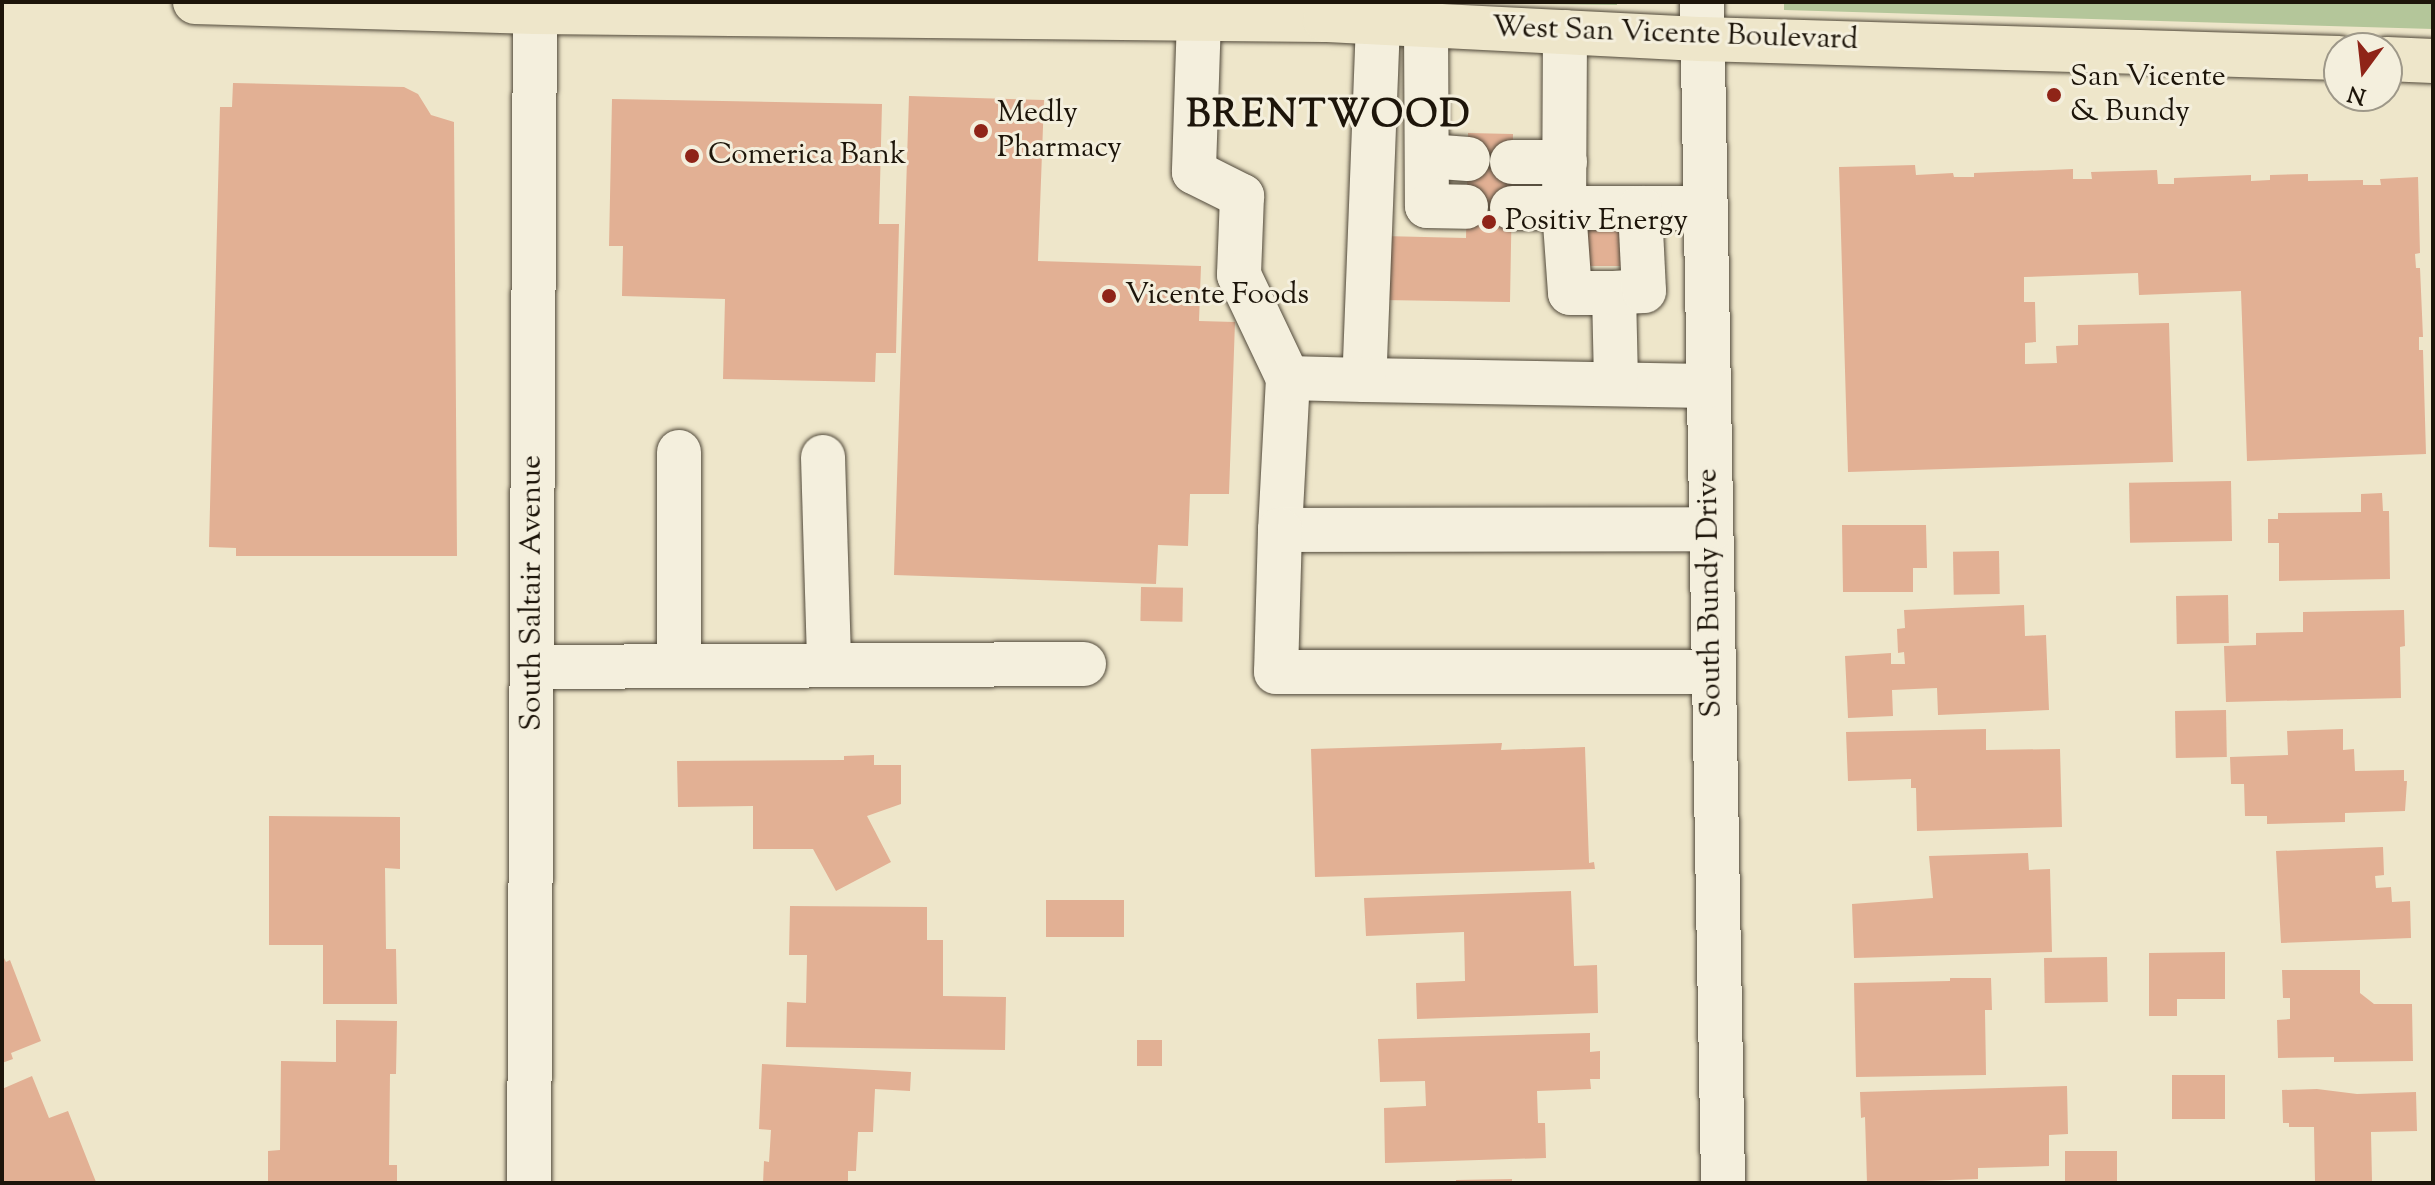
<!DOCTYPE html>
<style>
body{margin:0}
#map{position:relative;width:2435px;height:1185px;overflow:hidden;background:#eee6ca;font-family:"Sorts Mill Goudy",serif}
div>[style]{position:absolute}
.green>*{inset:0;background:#b4c69a}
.building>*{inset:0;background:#e2b094;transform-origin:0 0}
.roads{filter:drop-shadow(0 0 2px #51493a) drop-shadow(0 0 2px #51493a)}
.minor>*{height:44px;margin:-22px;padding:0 22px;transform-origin:22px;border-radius:22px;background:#f4efdd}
.major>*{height:44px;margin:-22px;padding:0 22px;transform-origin:22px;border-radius:22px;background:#eee6ca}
.dots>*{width:22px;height:22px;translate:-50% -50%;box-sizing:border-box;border:4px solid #f4efdd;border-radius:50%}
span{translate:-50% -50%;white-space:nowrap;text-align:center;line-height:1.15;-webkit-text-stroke:6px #f4efdd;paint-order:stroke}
.street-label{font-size:30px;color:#1d150a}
.poi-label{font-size:30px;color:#1d150a}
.left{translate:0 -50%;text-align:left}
.district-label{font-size:38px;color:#1d150a;font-weight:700;letter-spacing:2px}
.frame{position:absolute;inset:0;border:4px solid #1d150a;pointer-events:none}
.north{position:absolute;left:2323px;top:32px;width:80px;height:80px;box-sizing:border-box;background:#f4efdd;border:2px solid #9e9889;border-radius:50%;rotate:195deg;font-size:22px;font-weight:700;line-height:32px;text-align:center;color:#1d150a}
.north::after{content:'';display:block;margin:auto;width:28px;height:36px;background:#8f2418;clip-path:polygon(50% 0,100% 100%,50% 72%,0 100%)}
</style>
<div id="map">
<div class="green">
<div style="clip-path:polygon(1410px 2px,1617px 2px,1617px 5px,1413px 2px)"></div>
<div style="clip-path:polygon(1784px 2px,2433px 2px,2433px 29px,1784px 10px)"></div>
</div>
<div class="building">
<div style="clip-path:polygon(233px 83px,404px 87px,418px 94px,431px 115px,454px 122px,457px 556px,236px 556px,236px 548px,209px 547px,220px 107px,232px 107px)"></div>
<div style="clip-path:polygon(909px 96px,1044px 100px,1038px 261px,1201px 266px,1199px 321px,1235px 322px,1229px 494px,1190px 494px,1188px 546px,1158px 545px,1156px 584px,894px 575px)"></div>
<div style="clip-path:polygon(612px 99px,882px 104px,879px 224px,899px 224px,896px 353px,876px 353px,875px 382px,723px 379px,725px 299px,622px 296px,623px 246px,609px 246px)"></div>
<div style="clip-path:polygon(1468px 133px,1513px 134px,1510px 302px,1382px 300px,1383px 236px,1466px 238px)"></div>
<div style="clip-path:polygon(1915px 165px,1916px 175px,1953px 173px,1954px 177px,1974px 177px,1974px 173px,2073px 169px,2073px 179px,2092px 179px,2091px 172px,2157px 170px,2158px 184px,2174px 184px,2174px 178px,2251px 175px,2251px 181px,2270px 180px,2270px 175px,2308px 174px,2308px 181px,2363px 180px,2363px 185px,2381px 185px,2380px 179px,2418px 177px,2420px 253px,2415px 254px,2416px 268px,2420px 268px,2423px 337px,2419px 337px,2419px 350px,2423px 350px,2426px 454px,2247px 461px,2241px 291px,2139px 295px,2138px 273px,2024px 277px,2024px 302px,2035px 302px,2036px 342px,2025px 343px,2025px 364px,2057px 363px,2056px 346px,2078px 345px,2078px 325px,2169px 323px,2173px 462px,1848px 472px,1839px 167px)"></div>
<div style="left:1623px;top:221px;width:45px;height:48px;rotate:90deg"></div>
<div style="left:2231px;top:481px;width:60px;height:102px;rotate:89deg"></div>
<div style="clip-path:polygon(2382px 493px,2383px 511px,2389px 511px,2390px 579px,2279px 581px,2279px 543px,2268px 543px,2268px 519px,2278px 519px,2278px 513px,2361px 512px,2361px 494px)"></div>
<div style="clip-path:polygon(1842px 525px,1926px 525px,1927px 568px,1913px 568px,1913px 592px,1843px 592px)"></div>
<div style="left:1999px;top:551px;width:43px;height:46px;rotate:89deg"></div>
<div style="left:1141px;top:587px;width:42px;height:34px;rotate:1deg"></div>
<div style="left:2228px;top:595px;width:48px;height:52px;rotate:89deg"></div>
<div style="clip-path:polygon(2024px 605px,2025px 636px,2046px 635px,2049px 710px,1938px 715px,1937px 688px,1892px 690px,1893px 716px,1848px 718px,1845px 656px,1891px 653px,1891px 664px,1905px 664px,1904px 652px,1898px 653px,1897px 629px,1905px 628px,1904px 610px)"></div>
<div style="clip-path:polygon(2404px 610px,2405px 646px,2400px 647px,2401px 698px,2226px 702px,2224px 646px,2256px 645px,2256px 633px,2303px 632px,2303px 612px)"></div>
<div style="left:2226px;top:710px;width:47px;height:51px;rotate:89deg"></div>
<div style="clip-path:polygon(1986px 729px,1986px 750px,2060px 749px,2062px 827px,1917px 831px,1916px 788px,1911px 788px,1911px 779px,1848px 781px,1846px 732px)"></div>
<div style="clip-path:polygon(2343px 729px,2343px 750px,2354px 749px,2355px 771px,2404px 770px,2404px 781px,2407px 781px,2405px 811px,2345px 813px,2345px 822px,2267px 824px,2267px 816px,2245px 816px,2244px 784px,2231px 784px,2230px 757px,2288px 755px,2287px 731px)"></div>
<div style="clip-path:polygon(1502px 743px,1501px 750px,1585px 747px,1589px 863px,1594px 862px,1595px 869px,1315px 877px,1311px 749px)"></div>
<div style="clip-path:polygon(874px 755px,874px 765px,901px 765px,901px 804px,867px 816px,891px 862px,836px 891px,813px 849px,753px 849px,753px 806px,678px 807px,677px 761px,844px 760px,844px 756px)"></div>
<div style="clip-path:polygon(269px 816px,400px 817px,400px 869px,385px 868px,386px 949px,396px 949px,397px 1004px,323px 1004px,323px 945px,269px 945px)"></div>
<div style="clip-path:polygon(2383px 847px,2384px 875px,2375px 876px,2376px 888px,2391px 887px,2392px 902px,2410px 901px,2411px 938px,2281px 943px,2276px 851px)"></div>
<div style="clip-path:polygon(2028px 853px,2029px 870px,2050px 869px,2052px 952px,1854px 958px,1852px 904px,1933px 898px,1929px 856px)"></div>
<div style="clip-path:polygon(1571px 891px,1574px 966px,1597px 965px,1598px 1013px,1417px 1019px,1416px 983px,1465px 981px,1464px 932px,1366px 936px,1364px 898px)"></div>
<div style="left:1046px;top:900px;width:78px;height:37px"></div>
<div style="clip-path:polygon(790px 906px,927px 907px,927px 940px,943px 940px,943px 996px,1006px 997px,1005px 1050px,786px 1047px,787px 1002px,806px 1003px,807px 955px,789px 955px)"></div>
<div style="clip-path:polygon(2225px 952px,2225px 999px,2177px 999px,2177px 1016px,2149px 1016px,2149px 953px)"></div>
<div style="clip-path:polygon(2px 954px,6px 962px,10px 960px,41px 1041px,11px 1053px,13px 1059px,2px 1063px)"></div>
<div style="left:2107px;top:957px;width:45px;height:63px;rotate:89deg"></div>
<div style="clip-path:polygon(2282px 970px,2360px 970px,2360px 993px,2374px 1004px,2412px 1004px,2413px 1061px,2334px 1062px,2334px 1057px,2278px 1058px,2277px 1020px,2290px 1019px,2290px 998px,2283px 998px)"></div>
<div style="clip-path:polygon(1950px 978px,1991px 978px,1992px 1010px,1985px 1010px,1986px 1075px,1856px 1077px,1854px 983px,1950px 981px)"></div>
<div style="clip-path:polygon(336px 1020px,397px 1021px,396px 1074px,390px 1074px,389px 1165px,397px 1165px,397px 1183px,268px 1183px,268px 1151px,280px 1150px,281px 1061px,336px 1062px)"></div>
<div style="clip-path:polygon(1590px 1033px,1590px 1052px,1600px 1051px,1600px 1079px,1590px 1079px,1591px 1089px,1537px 1091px,1538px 1123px,1545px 1123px,1546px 1158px,1385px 1163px,1384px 1108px,1426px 1106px,1425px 1081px,1380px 1082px,1378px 1039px)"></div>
<div style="left:1162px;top:1040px;width:26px;height:25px;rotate:90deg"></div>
<div style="clip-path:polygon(762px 1064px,911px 1072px,910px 1091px,875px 1089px,873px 1132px,858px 1132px,856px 1171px,848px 1171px,848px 1183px,763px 1183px,764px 1161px,769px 1162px,771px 1130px,759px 1129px)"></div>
<div style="left:2172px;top:1075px;width:53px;height:44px"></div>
<div style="clip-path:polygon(32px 1076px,49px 1118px,68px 1111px,96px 1182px,2px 1183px,2px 1089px)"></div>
<div style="clip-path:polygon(2067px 1086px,2068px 1134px,2049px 1135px,2049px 1166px,1978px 1168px,1978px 1179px,1867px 1183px,1865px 1117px,1861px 1118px,1860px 1092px)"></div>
<div style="clip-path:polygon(2317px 1089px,2357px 1094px,2416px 1092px,2417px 1131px,2371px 1132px,2372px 1181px,2315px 1182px,2314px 1127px,2289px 1127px,2289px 1123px,2283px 1123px,2282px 1090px)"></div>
<div style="left:2117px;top:1151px;width:32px;height:52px;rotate:90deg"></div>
<div style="clip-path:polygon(1512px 1179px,1512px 1183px,1456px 1183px,1456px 1180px)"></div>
</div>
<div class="roads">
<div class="minor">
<div style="left:1702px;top:2px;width:1181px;rotate:88.98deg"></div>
<div style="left:1199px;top:18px;width:154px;rotate:91.9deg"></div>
<div style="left:1194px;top:172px;width:54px;rotate:26.6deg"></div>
<div style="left:1242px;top:196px;width:79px;rotate:92.2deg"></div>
<div style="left:1239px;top:275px;width:114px;rotate:64.6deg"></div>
<div style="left:1288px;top:378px;width:152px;rotate:93deg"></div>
<div style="left:1280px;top:530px;width:430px;rotate:-0.1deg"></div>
<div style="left:1378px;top:23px;width:357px;rotate:92.2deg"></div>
<div style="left:1364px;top:380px;width:343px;rotate:1deg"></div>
<div style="left:1426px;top:25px;width:181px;rotate:89.7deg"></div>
<div style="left:1427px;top:206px;width:39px;rotate:1deg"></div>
<div style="left:1565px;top:32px;width:177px;rotate:90.3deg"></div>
<div style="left:1564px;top:209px;width:84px;rotate:85.9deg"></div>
<div style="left:1570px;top:293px;width:44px"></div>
<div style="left:1614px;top:293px;width:89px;rotate:88.7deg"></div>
<div style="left:1428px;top:156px;width:40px;rotate:4.3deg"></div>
<div style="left:1512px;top:162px;width:53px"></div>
<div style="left:1512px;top:208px;width:193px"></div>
<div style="left:1614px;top:293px;width:30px;rotate:-4deg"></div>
<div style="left:1644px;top:291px;width:83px;rotate:-92.8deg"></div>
<div style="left:1288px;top:378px;width:76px;rotate:1.5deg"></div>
<div style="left:679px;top:452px;width:214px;rotate:90deg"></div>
<div style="left:823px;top:457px;width:208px;rotate:88.3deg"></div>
<div style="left:1280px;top:530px;width:142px;rotate:91.6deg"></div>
<div style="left:1276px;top:672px;width:436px"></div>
<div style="left:534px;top:667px;width:550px;rotate:-0.31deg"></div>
<div style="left:529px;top:1183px;width:1181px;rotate:-89.71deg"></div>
</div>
<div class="major">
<div style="left:195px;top:2px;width:340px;rotate:1.7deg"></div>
<div style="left:535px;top:12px;width:790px;rotate:0.58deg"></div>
<div style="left:1325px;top:20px;width:377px;rotate:2.9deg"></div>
<div style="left:1702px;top:39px;width:637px;rotate:1.71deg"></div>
<div style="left:2387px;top:59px;width:46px;rotate:2.5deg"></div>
</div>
</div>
<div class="dots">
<div style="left:2054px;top:95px;background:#8f2418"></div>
<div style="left:981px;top:131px;background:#8f2418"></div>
<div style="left:692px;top:156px;background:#8f2418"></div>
<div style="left:1489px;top:222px;background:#8f2418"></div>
<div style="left:1109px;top:296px;background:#8f2418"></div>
</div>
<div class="street-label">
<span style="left:1675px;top:35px;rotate:2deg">West San Vicente Boulevard</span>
<span style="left:533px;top:593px;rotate:-90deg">South Saltair Avenue</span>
<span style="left:1711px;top:593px;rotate:-91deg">South Bundy Drive</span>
</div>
<div class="poi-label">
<span class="left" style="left:2070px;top:95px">San Vicente<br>&amp; Bundy</span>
<span class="left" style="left:997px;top:131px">Medly<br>Pharmacy</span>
<span class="left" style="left:708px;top:156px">Comerica Bank</span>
<span class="left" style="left:1505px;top:222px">Positiv Energy</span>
<span class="left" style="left:1125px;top:296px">Vicente Foods</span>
</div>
<div class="district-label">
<span style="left:1329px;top:118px">BRENTWOOD</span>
</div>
<div class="frame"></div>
<div class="north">N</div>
</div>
